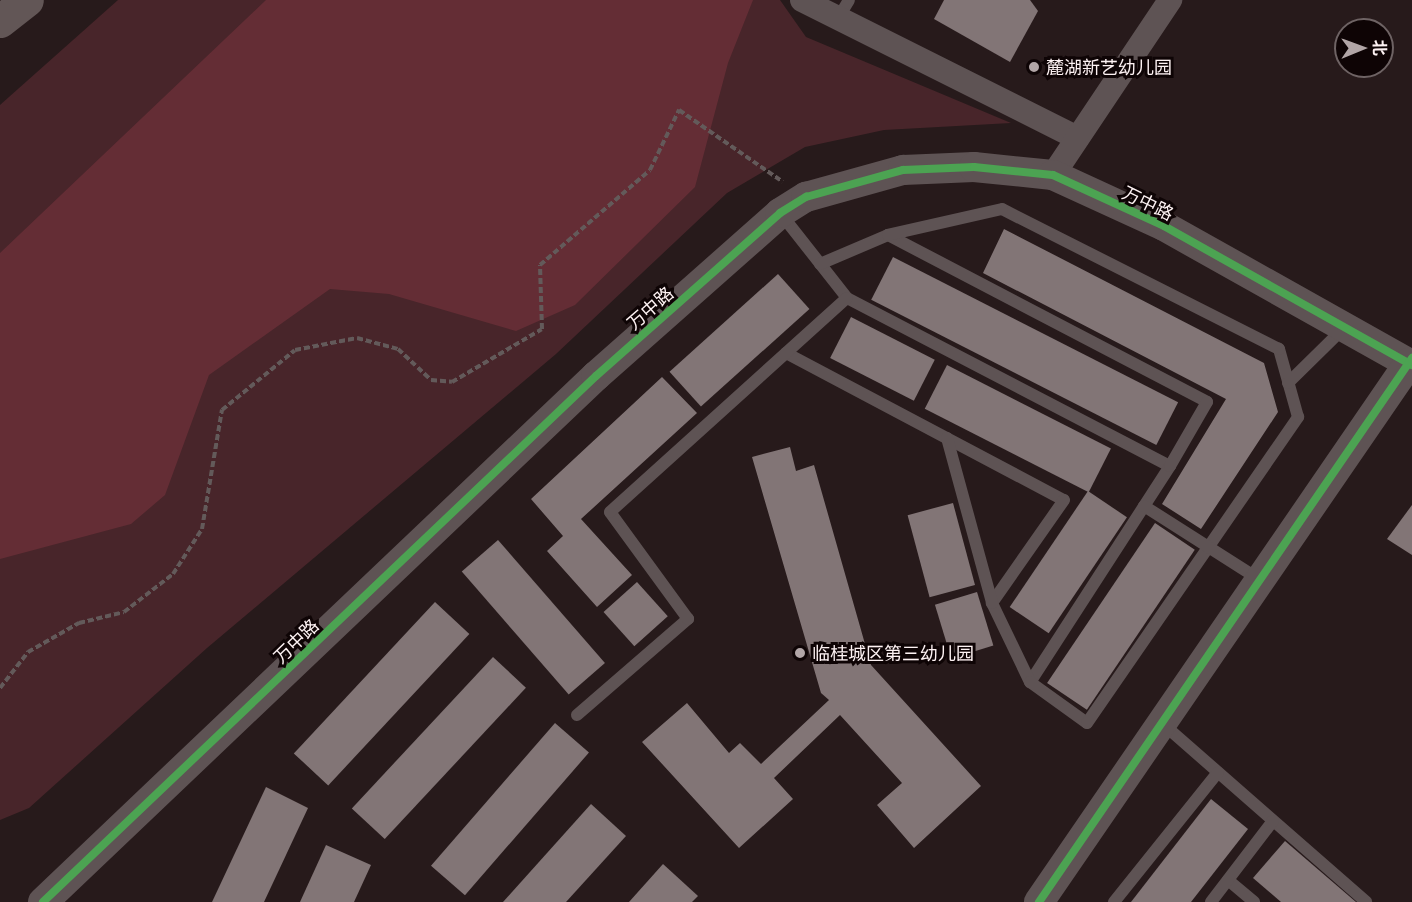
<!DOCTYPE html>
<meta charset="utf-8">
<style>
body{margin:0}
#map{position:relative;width:1412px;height:902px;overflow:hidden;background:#271a1b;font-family:Lato,"Noto Sans SC",sans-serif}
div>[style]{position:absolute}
.green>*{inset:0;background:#48252a}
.water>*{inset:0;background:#642d35}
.building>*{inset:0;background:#827576;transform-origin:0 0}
.path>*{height:4px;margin-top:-2px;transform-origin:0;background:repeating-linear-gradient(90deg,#635a5a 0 6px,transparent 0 9px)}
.service>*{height:12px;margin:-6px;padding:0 6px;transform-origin:6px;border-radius:6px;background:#5e5354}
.minor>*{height:24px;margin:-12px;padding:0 12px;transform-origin:12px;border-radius:12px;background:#5e5354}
.tertiary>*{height:30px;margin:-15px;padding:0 15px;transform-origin:15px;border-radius:15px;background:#5e5354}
.secondary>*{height:33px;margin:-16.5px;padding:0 16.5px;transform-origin:16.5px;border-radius:16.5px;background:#625656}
.cycleway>*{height:8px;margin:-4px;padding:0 4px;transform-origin:4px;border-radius:4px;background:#4ca352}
.dots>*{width:16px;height:16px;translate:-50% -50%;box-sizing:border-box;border:3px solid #0e0405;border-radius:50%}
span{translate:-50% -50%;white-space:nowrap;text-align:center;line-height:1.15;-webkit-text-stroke:6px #0e0405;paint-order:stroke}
.poi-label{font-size:18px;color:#fdf2f3}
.left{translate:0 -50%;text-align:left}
.street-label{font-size:18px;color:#fdf2f3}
.north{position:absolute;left:1334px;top:18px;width:60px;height:60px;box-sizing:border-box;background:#0e0405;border:2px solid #6e6364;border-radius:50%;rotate:89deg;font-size:16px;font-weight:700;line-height:24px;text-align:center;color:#fdf2f3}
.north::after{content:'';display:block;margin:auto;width:21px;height:27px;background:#b2a6a7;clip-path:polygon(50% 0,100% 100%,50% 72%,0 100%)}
</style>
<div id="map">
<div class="green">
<div style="clip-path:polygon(118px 0,780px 0,806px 37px,1011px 123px,884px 130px,805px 147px,727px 193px,556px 354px,207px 648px,29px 808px,0 820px,0 105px)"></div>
</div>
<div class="water">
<div style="clip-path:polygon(266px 0,753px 0,728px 63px,695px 187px,575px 305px,516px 331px,389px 294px,330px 289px,209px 375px,165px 495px,131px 524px,0 559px,0 253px)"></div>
</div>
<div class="building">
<div style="clip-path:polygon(944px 0,1030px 0,1038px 11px,1010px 62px,934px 19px)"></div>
<div style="clip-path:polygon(1004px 229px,1264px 363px,1278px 412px,1201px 529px,1162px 504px,1226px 399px,983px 273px)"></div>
<div style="left:893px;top:257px;width:320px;height:48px;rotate:27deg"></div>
<div style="left:778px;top:274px;width:47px;height:146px;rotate:48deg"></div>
<div style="left:851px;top:317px;width:94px;height:46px;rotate:27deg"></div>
<div style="left:947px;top:365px;width:184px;height:49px;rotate:27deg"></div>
<div style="clip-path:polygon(662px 377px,697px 413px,581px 519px,632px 575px,597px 607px,547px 551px,563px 536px,531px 499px)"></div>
<div style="clip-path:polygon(790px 447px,796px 471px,814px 465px,871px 665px,981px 786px,914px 848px,877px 805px,902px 783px,840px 715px,774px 778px,793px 799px,739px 848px,642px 742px,687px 703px,729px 753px,740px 743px,761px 764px,829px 700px,821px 693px,752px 457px)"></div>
<div style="left:1088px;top:491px;width:47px;height:140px;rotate:34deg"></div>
<div style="left:953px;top:503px;width:85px;height:47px;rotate:75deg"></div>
<div style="clip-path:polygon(1412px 505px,1412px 555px,1387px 539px)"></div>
<div style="left:1155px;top:523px;width:48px;height:193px;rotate:34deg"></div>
<div style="left:498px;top:540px;width:163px;height:48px;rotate:49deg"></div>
<div style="left:637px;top:582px;width:46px;height:45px;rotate:48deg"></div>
<div style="left:977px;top:592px;width:56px;height:44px;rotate:73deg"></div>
<div style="left:435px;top:602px;width:47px;height:207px;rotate:43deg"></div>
<div style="left:493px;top:657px;width:45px;height:207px;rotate:43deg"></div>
<div style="left:555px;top:723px;width:45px;height:189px;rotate:41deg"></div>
<div style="clip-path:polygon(266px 787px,308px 808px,264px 902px,212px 902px)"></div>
<div style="clip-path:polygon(1211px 799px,1248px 829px,1191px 902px,1131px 902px)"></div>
<div style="clip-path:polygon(591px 804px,626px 836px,566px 902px,503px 902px)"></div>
<div style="clip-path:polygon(1285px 841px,1356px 902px,1281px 902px,1253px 878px)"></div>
<div style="clip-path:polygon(326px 845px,371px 865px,354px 902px,300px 902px)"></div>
<div style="clip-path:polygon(663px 864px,698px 896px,692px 902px,629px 902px)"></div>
</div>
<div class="path">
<div style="left:0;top:688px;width:46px;rotate:-52.1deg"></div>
<div style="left:28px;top:652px;width:59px;rotate:-29.6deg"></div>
<div style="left:79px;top:623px;width:46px;rotate:-13.7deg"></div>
<div style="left:124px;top:612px;width:62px;rotate:-37.8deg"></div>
<div style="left:173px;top:574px;width:54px;rotate:-57.2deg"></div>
<div style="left:202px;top:529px;width:121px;rotate:-80.5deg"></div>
<div style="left:222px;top:410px;width:94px;rotate:-39.4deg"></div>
<div style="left:295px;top:350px;width:63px;rotate:-11deg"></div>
<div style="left:357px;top:338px;width:42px;rotate:15deg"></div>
<div style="left:398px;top:349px;width:45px;rotate:43.2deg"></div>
<div style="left:431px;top:380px;width:21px;rotate:5deg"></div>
<div style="left:452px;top:382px;width:104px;rotate:-30.5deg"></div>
<div style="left:542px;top:329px;width:64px;rotate:-91.8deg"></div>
<div style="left:540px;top:265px;width:145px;rotate:-40.8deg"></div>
<div style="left:650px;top:170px;width:67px;rotate:-64.2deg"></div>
<div style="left:679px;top:110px;width:126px;rotate:34.7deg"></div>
</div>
<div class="service">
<div style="left:837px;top:20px;width:23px;rotate:-59deg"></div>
<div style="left:781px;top:214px;width:107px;rotate:51.8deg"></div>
<div style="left:847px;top:298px;width:364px;rotate:27.5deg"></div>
<div style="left:1170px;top:466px;width:257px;rotate:122.9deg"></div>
<div style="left:820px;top:264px;width:74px;rotate:-23.1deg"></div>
<div style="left:888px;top:235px;width:360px;rotate:27.6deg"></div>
<div style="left:1207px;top:402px;width:74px;rotate:120deg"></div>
<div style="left:786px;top:353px;width:314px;rotate:27.9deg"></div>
<div style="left:1064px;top:500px;width:126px;rotate:125deg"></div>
<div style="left:992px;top:603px;width:88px;rotate:64.3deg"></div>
<div style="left:1030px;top:682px;width:70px;rotate:35.7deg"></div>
<div style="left:1087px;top:723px;width:372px;rotate:-55.4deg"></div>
<div style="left:1298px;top:417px;width:71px;rotate:-105.6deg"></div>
<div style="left:1279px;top:349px;width:310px;rotate:-153.2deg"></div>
<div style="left:1002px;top:209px;width:117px;rotate:167.2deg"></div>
<div style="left:1288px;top:383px;width:78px;rotate:-44.5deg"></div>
<div style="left:947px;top:438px;width:171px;rotate:74.7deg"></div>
<div style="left:1144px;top:506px;width:138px;rotate:32.5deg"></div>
<div style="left:577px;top:715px;width:147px;rotate:-40.9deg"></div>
<div style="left:688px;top:619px;width:132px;rotate:-126.1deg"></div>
<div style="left:610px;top:512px;width:319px;rotate:-42.1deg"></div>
<div style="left:1163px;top:724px;width:270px;rotate:41.2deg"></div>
<div style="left:1228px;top:880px;width:34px;rotate:40deg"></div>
<div style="left:1114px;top:902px;width:166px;rotate:-51.3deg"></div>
<div style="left:1211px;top:902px;width:102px;rotate:-52.6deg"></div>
</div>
<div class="minor">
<div style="left:802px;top:0;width:308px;rotate:26.6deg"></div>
<div style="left:1053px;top:175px;width:211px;rotate:-56.2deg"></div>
</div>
<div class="tertiary">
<div style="left:43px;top:902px;width:763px;rotate:-43.57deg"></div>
<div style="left:596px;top:376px;width:246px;rotate:-41.5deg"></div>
<div style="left:780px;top:213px;width:31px;rotate:-32deg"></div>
<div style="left:806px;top:197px;width:101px;rotate:-15.6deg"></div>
<div style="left:903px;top:170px;width:71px;rotate:-2.4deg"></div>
<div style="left:974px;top:167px;width:79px;rotate:5.8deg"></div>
<div style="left:1053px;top:175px;width:122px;rotate:24.7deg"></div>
<div style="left:1164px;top:226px;width:284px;rotate:29.3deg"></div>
<div style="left:1039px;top:902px;width:654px;rotate:-55.53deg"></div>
</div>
<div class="secondary">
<div style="left:0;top:21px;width:34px;rotate:-38deg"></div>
</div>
<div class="cycleway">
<div style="left:43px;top:902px;width:763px;rotate:-43.57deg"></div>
<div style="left:596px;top:376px;width:246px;rotate:-41.5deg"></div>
<div style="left:780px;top:213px;width:31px;rotate:-32deg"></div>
<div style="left:806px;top:197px;width:101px;rotate:-15.6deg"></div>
<div style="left:903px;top:170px;width:71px;rotate:-2.4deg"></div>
<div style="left:974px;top:167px;width:79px;rotate:5.8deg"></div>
<div style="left:1053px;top:175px;width:122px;rotate:24.7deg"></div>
<div style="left:1164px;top:226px;width:284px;rotate:29.3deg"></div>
<div style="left:1039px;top:902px;width:660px;rotate:-55.56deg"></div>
</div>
<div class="dots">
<div style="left:1034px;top:67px;background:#b2a6a7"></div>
<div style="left:800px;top:653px;background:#b2a6a7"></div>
</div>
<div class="poi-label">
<span class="left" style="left:1046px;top:67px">麓湖新艺幼儿园</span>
<span class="left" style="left:812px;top:653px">临桂城区第三幼儿园</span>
</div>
<div class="street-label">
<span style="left:1148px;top:203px;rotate:26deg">万中路</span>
<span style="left:650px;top:308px;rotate:-41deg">万中路</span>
<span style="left:296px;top:641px;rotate:-44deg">万中路</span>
</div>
<div class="north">北</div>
</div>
